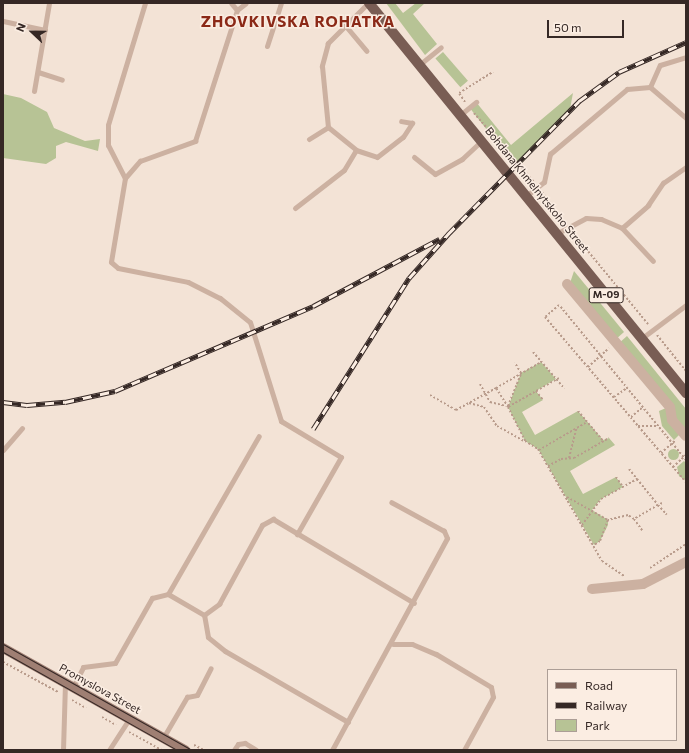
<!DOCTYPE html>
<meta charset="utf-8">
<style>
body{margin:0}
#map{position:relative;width:689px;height:753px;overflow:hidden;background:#f3e3d6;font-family:Commissioner,sans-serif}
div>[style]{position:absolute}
.green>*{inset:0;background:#b7c395;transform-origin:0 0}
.round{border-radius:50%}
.path>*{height:2px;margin-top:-1px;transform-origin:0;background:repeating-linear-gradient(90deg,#b89b8b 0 2px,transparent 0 4px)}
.lane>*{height:5px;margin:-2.5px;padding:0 2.5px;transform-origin:2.5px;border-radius:2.5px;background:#ccb1a1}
.street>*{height:10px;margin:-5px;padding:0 5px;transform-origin:5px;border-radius:5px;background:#ccb1a1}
.secondary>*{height:10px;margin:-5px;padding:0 5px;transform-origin:5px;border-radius:5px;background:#9f7f73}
.primary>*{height:10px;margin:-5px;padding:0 5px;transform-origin:5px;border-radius:5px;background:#795d54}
.tram>*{height:1px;margin:-0.5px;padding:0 0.5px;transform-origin:0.5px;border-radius:0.5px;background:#352825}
.rail>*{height:4.5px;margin-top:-2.25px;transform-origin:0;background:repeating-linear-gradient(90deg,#fbede2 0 9px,#352825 0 18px);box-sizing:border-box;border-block:1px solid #352825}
span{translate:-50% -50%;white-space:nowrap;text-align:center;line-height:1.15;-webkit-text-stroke:3px #fbede2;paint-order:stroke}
.shield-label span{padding:1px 3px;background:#fbede2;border:1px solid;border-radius:3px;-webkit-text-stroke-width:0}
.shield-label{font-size:10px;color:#352825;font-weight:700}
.street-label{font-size:11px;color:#352825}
.district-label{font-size:15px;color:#8b2917;font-weight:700;letter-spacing:1px}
.frame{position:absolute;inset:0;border:4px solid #352825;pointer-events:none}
.legend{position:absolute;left:547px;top:669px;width:130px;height:72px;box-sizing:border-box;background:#fbede2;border:1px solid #ac9e96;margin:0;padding:5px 7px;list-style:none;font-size:12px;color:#352825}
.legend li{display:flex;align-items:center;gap:8px;height:20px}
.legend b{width:20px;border:1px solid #ac9e96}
.north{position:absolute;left:12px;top:12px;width:40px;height:40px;-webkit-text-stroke:3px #fbede2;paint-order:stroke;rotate:292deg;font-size:11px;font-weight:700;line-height:16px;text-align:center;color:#352825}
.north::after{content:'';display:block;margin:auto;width:14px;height:18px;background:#352825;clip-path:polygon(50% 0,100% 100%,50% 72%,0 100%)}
.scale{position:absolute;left:547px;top:20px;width:77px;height:18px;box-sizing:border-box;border:2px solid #352825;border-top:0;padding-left:5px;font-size:12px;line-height:14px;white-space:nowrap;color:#352825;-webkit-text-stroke:3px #fbede2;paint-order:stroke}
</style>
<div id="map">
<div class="green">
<div style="clip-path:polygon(386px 3px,395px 3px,403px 13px,416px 3px,425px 3px,413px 14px,437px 44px,425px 55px)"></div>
<div style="left:443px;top:52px;width:38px;height:10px;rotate:49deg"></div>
<div style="clip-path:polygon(573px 93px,570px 109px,520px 165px,505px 153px,469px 107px,476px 102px,511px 145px)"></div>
<div style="clip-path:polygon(3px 94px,21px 98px,47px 112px,54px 128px,85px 141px,100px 139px,98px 151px,66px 142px,56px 146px,56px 158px,46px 164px,3px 158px)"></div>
<div style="clip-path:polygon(574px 271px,624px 332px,615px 340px,569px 286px)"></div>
<div style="clip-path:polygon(627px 336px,686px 409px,686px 436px,669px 407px,618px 344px)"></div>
<div style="clip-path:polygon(541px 362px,556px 379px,536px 391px,543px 400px,522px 412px,535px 435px,578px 411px,603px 440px,609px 438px,615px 445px,570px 471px,583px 494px,616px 477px,623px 487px,601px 499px,592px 510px,608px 520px,608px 525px,600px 541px,594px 545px,538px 449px,525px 441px,508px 407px,521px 373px)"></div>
<div style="clip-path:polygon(666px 408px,680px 434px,674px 440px,662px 426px,659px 411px)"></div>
<div class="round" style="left:667.5px;top:448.5px;width:11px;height:11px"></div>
<div style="clip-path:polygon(684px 461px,686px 463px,686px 481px,679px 476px,677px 467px)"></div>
</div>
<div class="path">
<div style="left:465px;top:102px;width:11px;rotate:-124deg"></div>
<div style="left:459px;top:93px;width:40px;rotate:-32deg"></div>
<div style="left:474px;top:113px;width:91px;rotate:49deg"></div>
<div style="left:542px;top:192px;width:37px;rotate:54deg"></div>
<div style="left:573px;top:233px;width:118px;rotate:50.5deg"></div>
<div style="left:657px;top:335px;width:46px;rotate:51.1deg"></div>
<div style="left:533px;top:352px;width:48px;rotate:49.3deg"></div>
<div style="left:588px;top:367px;width:28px;rotate:-42deg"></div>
<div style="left:559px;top:378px;width:59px;rotate:150.4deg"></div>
<div style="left:508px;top:407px;width:38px;rotate:63deg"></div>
<div style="left:525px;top:441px;width:15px;rotate:32deg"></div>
<div style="left:538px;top:449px;width:129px;rotate:60.3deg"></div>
<div style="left:602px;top:561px;width:27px;rotate:34deg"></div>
<div style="left:480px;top:384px;width:21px;rotate:61deg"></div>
<div style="left:490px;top:402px;width:16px;rotate:14deg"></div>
<div style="left:536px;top:391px;width:11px;rotate:52deg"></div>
<div style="left:430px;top:395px;width:30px;rotate:30deg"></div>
<div style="left:456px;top:410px;width:46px;rotate:-28.8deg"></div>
<div style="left:614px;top:397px;width:16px;rotate:-35deg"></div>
<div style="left:469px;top:403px;width:16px;rotate:15deg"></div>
<div style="left:484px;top:407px;width:23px;rotate:56deg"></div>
<div style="left:497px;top:426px;width:31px;rotate:29deg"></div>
<div style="left:508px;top:406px;width:35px;rotate:-68deg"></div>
<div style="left:521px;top:373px;width:12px;rotate:-121deg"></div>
<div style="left:508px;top:407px;width:22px;rotate:-122deg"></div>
<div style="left:496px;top:388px;width:52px;rotate:-30deg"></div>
<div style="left:578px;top:411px;width:39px;rotate:50deg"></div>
<div style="left:631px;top:417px;width:16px;rotate:-40deg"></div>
<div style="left:638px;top:426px;width:20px"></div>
<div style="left:539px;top:450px;width:56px;rotate:-30.3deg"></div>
<div style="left:661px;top:453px;width:20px;rotate:-41deg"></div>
<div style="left:569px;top:458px;width:32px;rotate:-76deg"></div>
<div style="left:686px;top:460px;width:200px;rotate:-129.3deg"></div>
<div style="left:559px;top:305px;width:18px;rotate:139deg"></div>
<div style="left:545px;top:317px;width:217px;rotate:49.5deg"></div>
<div style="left:548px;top:466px;width:15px;rotate:-28deg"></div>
<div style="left:561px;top:459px;width:13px;rotate:-4deg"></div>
<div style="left:574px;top:458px;width:40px;rotate:-29.7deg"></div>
<div style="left:673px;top:467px;width:18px;rotate:-43deg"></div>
<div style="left:629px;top:469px;width:13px;rotate:51deg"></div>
<div style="left:616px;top:477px;width:12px;rotate:55deg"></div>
<div style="left:567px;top:497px;width:47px;rotate:29.3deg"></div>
<div style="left:608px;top:520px;width:22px;rotate:111deg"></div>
<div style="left:600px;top:541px;width:7px;rotate:146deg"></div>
<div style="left:662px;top:503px;width:4px;rotate:153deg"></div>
<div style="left:658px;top:505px;width:13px;rotate:48deg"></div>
<div style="left:634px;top:519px;width:14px;rotate:54deg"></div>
<div style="left:582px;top:525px;width:32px;rotate:-54deg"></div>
<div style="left:601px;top:499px;width:41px;rotate:-29.1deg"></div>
<div style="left:637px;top:479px;width:33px;rotate:51deg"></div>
<div style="left:658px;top:505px;width:28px;rotate:150deg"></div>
<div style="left:634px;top:519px;width:7px;rotate:-146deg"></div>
<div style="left:628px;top:515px;width:21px;rotate:166deg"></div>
<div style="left:650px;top:568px;width:43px;rotate:-33.7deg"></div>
<div style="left:3px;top:662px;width:63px;rotate:28.6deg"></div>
<div style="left:72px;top:700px;width:16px;rotate:30deg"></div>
<div style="left:102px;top:717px;width:16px;rotate:30deg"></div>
<div style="left:129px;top:732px;width:38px;rotate:29deg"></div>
<div style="left:194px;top:745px;width:11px;rotate:27deg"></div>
</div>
<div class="lane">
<div style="left:145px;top:3px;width:127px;rotate:106.9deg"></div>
<div style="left:108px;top:125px;width:20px;rotate:90deg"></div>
<div style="left:108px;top:145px;width:37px;rotate:63deg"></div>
<div style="left:125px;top:178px;width:85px;rotate:99.5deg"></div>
<div style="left:111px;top:262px;width:9px;rotate:41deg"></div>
<div style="left:118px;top:268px;width:71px;rotate:11.3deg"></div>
<div style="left:188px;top:282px;width:36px;rotate:27deg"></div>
<div style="left:220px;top:298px;width:38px;rotate:39deg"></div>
<div style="left:250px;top:322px;width:104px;rotate:72.6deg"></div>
<div style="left:281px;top:421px;width:70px;rotate:31deg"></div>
<div style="left:341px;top:457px;width:89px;rotate:119.7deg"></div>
<div style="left:368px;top:3px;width:57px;rotate:135deg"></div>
<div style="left:328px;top:43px;width:24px;rotate:105deg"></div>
<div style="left:322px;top:66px;width:61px;rotate:84.4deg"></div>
<div style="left:328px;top:127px;width:36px;rotate:39deg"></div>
<div style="left:356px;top:150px;width:22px;rotate:18deg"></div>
<div style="left:377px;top:157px;width:33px;rotate:-38deg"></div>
<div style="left:403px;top:137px;width:17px;rotate:-57deg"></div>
<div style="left:412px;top:123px;width:11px;rotate:-170deg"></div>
<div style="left:237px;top:10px;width:11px;rotate:-38deg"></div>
<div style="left:3px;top:21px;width:43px;rotate:12.1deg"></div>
<div style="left:344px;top:24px;width:35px;rotate:50deg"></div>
<div style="left:267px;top:46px;width:45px;rotate:-72deg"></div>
<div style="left:419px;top:65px;width:28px;rotate:-39deg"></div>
<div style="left:38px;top:72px;width:25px;rotate:18deg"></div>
<div style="left:650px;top:87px;width:24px;rotate:-66deg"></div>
<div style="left:660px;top:65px;width:27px;rotate:-17deg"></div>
<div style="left:34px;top:91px;width:89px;rotate:-80.3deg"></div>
<div style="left:460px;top:115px;width:21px;rotate:-39deg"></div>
<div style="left:309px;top:139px;width:22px;rotate:-32deg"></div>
<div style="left:414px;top:157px;width:27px;rotate:39deg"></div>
<div style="left:435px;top:174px;width:31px;rotate:-29deg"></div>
<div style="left:462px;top:159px;width:26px;rotate:-43deg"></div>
<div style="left:125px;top:178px;width:23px;rotate:-49deg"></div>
<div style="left:140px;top:161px;width:59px;rotate:-20deg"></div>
<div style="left:195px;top:141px;width:138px;rotate:-72.2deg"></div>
<div style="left:237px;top:10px;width:9px;rotate:-131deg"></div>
<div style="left:526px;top:196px;width:23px;rotate:-38deg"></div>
<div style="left:544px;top:182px;width:29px;rotate:-78deg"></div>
<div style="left:550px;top:154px;width:101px;rotate:-40.2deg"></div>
<div style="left:627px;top:89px;width:23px;rotate:-5deg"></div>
<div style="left:650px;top:87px;width:48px;rotate:40.7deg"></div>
<div style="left:295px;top:208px;width:62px;rotate:-37.8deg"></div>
<div style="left:344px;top:170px;width:23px;rotate:-59deg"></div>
<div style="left:622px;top:228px;width:35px;rotate:-41deg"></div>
<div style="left:648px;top:205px;width:27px;rotate:-56deg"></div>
<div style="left:663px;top:183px;width:28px;rotate:-35deg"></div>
<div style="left:556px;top:234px;width:34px;rotate:-28deg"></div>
<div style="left:586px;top:218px;width:15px;rotate:4deg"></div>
<div style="left:601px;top:219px;width:23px;rotate:23deg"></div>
<div style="left:622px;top:228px;width:45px;rotate:46.8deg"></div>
<div style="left:642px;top:338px;width:55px;rotate:-36.9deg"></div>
<div style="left:3px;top:450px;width:29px;rotate:-49deg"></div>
<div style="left:168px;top:594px;width:182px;rotate:-60.1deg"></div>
<div style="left:393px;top:644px;width:19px"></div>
<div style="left:412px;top:644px;width:26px;rotate:23deg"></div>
<div style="left:436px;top:654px;width:64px;rotate:31deg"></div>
<div style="left:491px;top:687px;width:10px;rotate:79deg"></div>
<div style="left:493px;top:697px;width:60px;rotate:118.7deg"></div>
<div style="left:73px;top:687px;width:22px;rotate:-63deg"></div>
<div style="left:83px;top:667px;width:32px;rotate:-7deg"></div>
<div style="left:115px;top:663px;width:75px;rotate:-60.4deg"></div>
<div style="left:152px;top:598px;width:16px;rotate:-14deg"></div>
<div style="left:168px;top:594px;width:42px;rotate:30.3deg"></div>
<div style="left:348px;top:722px;width:142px;rotate:-150deg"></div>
<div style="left:225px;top:651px;width:22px;rotate:-141deg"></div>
<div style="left:208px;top:637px;width:22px;rotate:-100deg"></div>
<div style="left:204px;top:615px;width:19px;rotate:-36deg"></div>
<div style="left:219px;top:604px;width:90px;rotate:-61.4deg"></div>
<div style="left:262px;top:525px;width:13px;rotate:-29deg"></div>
<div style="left:273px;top:519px;width:164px;rotate:30.8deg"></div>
<div style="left:163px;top:738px;width:48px;rotate:-59.7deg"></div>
<div style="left:187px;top:697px;width:10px;rotate:-11deg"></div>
<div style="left:197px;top:695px;width:30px;rotate:-63deg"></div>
<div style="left:63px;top:750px;width:67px;rotate:-88.3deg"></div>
<div style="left:109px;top:750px;width:37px;rotate:-57deg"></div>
<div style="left:234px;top:750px;width:7px;rotate:-56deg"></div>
<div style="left:238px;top:744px;width:7px;rotate:-8deg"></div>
<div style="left:245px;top:743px;width:13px;rotate:32deg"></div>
<div style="left:332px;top:750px;width:241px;rotate:-61.5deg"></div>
<div style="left:447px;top:538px;width:8px;rotate:-113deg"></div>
<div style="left:444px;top:531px;width:60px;rotate:-151.3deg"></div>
</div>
<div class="street">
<div style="left:567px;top:284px;width:160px;rotate:50.1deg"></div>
<div style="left:670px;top:407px;width:13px;rotate:81deg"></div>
<div style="left:672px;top:420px;width:21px;rotate:49deg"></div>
<div style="left:592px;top:589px;width:51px;rotate:-5.6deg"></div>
<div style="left:643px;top:584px;width:48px;rotate:-27.1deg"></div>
</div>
<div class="secondary">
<div style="left:3px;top:648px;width:209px;rotate:29.3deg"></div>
</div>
<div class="primary">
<div style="left:369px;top:3px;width:503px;rotate:50.9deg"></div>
</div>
<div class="tram">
<div style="left:3px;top:644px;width:217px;rotate:29.3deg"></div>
<div style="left:3px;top:652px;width:200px;rotate:29.4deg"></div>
</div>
<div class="rail">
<div style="left:3px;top:402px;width:24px;rotate:7deg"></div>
<div style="left:27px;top:405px;width:38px;rotate:-5deg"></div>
<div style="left:65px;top:402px;width:51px;rotate:-12.4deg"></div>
<div style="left:115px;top:391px;width:215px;rotate:-23.2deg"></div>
<div style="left:313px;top:306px;width:143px;rotate:-28deg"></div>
<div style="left:313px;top:429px;width:179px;rotate:-57.6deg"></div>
<div style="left:409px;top:278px;width:59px;rotate:-48.4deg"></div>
<div style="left:448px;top:234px;width:187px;rotate:-45.4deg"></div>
<div style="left:579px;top:101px;width:49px;rotate:-35.9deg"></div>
<div style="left:619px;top:72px;width:73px;rotate:-24.1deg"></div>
</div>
<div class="shield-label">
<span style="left:606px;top:295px">М-09</span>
</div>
<div class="street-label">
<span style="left:537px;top:190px;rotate:51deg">Bohdana Khmelnytskoho Street</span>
<span style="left:100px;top:689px;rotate:29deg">Promyslova Street</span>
</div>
<div class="district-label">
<span style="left:298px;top:22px">ZHOVKIVSKA ROHATKA</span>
</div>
<div class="frame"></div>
<ul class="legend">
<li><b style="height:5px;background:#795d54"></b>Road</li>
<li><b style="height:5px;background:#352825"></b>Railway</li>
<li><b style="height:11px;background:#b7c395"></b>Park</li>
</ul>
<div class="north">N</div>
<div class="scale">50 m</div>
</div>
